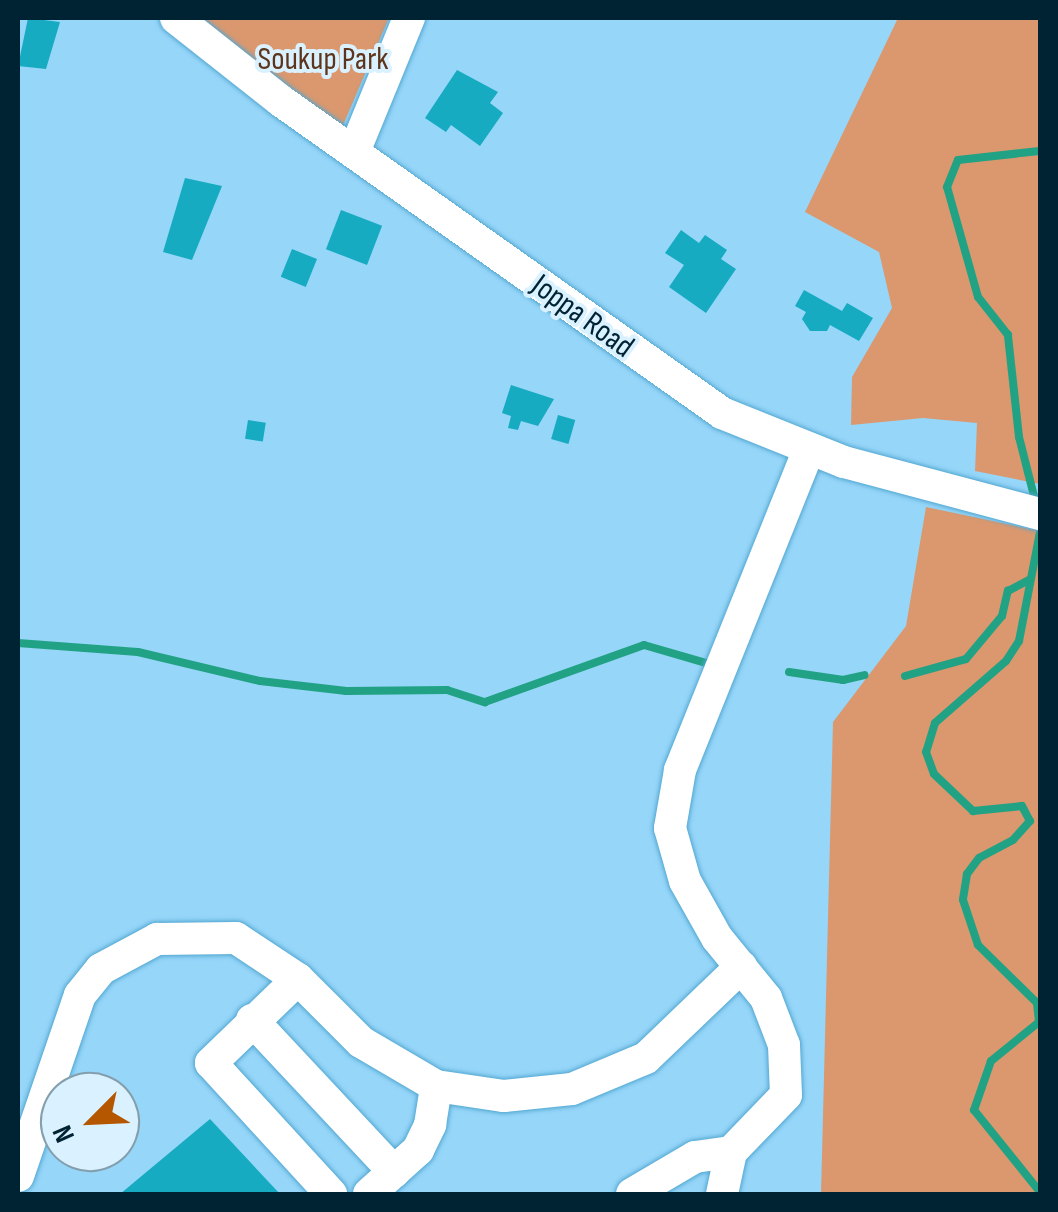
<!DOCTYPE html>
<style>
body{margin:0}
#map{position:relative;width:1058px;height:1212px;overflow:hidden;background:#96d6f9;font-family:"Sofia Sans Condensed",sans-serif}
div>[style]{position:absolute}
.green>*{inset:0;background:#db986e}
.stream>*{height:8px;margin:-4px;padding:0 4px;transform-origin:4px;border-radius:4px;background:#21a284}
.building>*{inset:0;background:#17abc2;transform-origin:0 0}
.roads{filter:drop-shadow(0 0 2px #53a7d1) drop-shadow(0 0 2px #53a7d1)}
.minor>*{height:32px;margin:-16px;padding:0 16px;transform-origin:16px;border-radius:16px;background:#fff}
span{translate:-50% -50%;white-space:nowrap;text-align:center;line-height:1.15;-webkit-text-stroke:8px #daf1ff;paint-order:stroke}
.park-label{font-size:32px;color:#5e351b}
.street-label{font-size:32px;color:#002334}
.frame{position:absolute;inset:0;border:20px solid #002334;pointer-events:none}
.north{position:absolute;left:40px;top:1072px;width:100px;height:100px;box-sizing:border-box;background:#daf1ff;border:2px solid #839fae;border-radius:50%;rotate:246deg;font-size:28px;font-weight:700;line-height:40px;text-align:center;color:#002334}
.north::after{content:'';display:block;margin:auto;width:35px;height:45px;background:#b45700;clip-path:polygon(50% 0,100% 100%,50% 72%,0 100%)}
</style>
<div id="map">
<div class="green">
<div style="clip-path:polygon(194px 18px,389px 18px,341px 130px)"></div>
<div style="clip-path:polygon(898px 18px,1040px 18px,1040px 484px,975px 471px,977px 423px,923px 418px,851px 425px,852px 377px,892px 308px,879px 252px,805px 212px)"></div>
<div style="clip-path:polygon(926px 507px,1040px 531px,1040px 1194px,821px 1194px,833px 722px,906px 626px)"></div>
</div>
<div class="stream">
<div style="left:1036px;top:504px;width:69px;rotate:-104.2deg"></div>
<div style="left:1019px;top:437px;width:103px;rotate:-96.2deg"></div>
<div style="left:1008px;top:335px;width:48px;rotate:-128.3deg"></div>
<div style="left:978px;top:297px;width:114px;rotate:-105.7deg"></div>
<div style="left:947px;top:187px;width:29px;rotate:-68deg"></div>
<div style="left:958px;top:160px;width:82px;rotate:-6.3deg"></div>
<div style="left:1040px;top:532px;width:111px;rotate:100.9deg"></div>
<div style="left:1019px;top:641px;width:24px;rotate:123deg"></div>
<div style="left:1006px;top:661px;width:94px;rotate:138.9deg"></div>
<div style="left:935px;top:723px;width:30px;rotate:107deg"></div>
<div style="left:926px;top:752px;width:23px;rotate:70deg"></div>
<div style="left:934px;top:774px;width:54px;rotate:43.5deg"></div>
<div style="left:973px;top:811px;width:49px;rotate:-5.8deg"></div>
<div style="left:1022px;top:806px;width:17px;rotate:62deg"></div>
<div style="left:1030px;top:821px;width:25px;rotate:132deg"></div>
<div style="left:1013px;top:840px;width:38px;rotate:152deg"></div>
<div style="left:979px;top:858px;width:20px;rotate:127deg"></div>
<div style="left:967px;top:874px;width:26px;rotate:99deg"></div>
<div style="left:963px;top:900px;width:47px;rotate:71.6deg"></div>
<div style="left:978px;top:945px;width:83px;rotate:44.5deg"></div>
<div style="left:1037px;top:1003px;width:19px;rotate:84deg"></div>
<div style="left:1039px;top:1022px;width:62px;rotate:140.9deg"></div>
<div style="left:991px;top:1061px;width:52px;rotate:109.1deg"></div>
<div style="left:974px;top:1110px;width:105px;rotate:51.2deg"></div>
<div style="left:18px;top:643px;width:120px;rotate:4.3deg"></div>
<div style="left:138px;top:652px;width:125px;rotate:13.4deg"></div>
<div style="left:260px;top:681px;width:87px;rotate:6.6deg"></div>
<div style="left:346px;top:691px;width:101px;rotate:-0.6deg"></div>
<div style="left:447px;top:690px;width:40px;rotate:18deg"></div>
<div style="left:485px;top:702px;width:169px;rotate:-19.7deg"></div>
<div style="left:644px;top:645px;width:65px;rotate:16.2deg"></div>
<div style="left:789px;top:672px;width:55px;rotate:8.4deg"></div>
<div style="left:843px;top:680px;width:22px;rotate:-13deg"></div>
<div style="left:905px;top:676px;width:63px;rotate:-15.6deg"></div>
<div style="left:966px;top:659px;width:56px;rotate:-50.1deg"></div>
<div style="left:1002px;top:616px;width:26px;rotate:-77deg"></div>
<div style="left:1008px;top:591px;width:24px;rotate:-28deg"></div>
</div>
<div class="building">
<div style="clip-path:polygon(28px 18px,60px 22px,46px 69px,18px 66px)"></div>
<div style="clip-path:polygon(457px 70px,498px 92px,490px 103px,503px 113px,480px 146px,451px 125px,446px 132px,425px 118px)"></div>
<div style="clip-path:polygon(185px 178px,222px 186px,192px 260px,163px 252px)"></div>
<div style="left:341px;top:210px;width:44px;height:42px;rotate:21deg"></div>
<div style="clip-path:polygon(681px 230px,699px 243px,705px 235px,727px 250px,721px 259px,736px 269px,706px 313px,669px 287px,684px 265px,665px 253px)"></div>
<div style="left:292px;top:249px;width:27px;height:30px;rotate:22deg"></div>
<div style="clip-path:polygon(804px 290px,842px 311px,847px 303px,873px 318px,859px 341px,830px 325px,827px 331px,810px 331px,802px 319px,806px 312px,795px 306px)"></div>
<div style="clip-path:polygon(511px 385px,554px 399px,538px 426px,521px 421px,518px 430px,508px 428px,511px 416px,502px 413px)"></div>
<div style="left:558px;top:415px;width:18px;height:25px;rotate:16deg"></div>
<div style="left:248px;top:420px;width:18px;height:19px;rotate:9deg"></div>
<div style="clip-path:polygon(210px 1119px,280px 1194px,120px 1194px)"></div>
</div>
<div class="roads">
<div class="minor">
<div style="left:176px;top:18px;width:134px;rotate:38.3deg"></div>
<div style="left:281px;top:101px;width:540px;rotate:35.28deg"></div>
<div style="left:722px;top:413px;width:131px;rotate:21.9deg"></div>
<div style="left:844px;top:462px;width:203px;rotate:14.9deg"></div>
<div style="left:354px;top:152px;width:145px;rotate:-67.7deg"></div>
<div style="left:298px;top:979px;width:121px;rotate:136deg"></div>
<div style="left:211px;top:1063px;width:178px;rotate:47.5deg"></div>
<div style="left:252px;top:1020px;width:208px;rotate:46.9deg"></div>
<div style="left:18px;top:1176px;width:191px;rotate:-71.1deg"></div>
<div style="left:80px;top:995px;width:33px;rotate:-51deg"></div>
<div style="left:101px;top:969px;width:64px;rotate:-28.2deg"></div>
<div style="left:157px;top:939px;width:79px;rotate:-0.7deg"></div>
<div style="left:236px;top:938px;width:74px;rotate:33.5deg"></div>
<div style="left:298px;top:979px;width:89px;rotate:45deg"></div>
<div style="left:361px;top:1042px;width:87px;rotate:30.4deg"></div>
<div style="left:436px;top:1086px;width:69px;rotate:8.4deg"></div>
<div style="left:504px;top:1096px;width:68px;rotate:-5.9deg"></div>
<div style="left:572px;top:1089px;width:80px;rotate:-22.7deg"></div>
<div style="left:646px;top:1058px;width:132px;rotate:-43.8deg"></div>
<div style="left:369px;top:1194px;width:66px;rotate:-41.9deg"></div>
<div style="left:418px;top:1150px;width:28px;rotate:-64deg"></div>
<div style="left:430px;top:1125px;width:39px;rotate:-81deg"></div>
<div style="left:632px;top:1194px;width:73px;rotate:-30.4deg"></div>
<div style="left:695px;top:1157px;width:36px;rotate:-8deg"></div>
<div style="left:731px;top:1152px;width:79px;rotate:-46deg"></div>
<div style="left:786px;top:1095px;width:50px;rotate:-92.3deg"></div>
<div style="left:784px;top:1045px;width:50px;rotate:-111deg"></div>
<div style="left:766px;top:998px;width:77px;rotate:-129.2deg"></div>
<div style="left:717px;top:938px;width:65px;rotate:-119.3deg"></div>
<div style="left:685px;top:881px;width:55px;rotate:-105.8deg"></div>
<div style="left:670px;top:828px;width:59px;rotate:-80.2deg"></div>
<div style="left:680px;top:770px;width:346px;rotate:-68.1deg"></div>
<div style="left:722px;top:1194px;width:43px;rotate:-77.9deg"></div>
</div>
</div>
<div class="park-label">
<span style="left:323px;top:60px">Soukup Park</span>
</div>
<div class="street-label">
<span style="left:582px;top:317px;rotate:36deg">Joppa Road</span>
</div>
<div class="frame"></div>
<div class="north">N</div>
</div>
